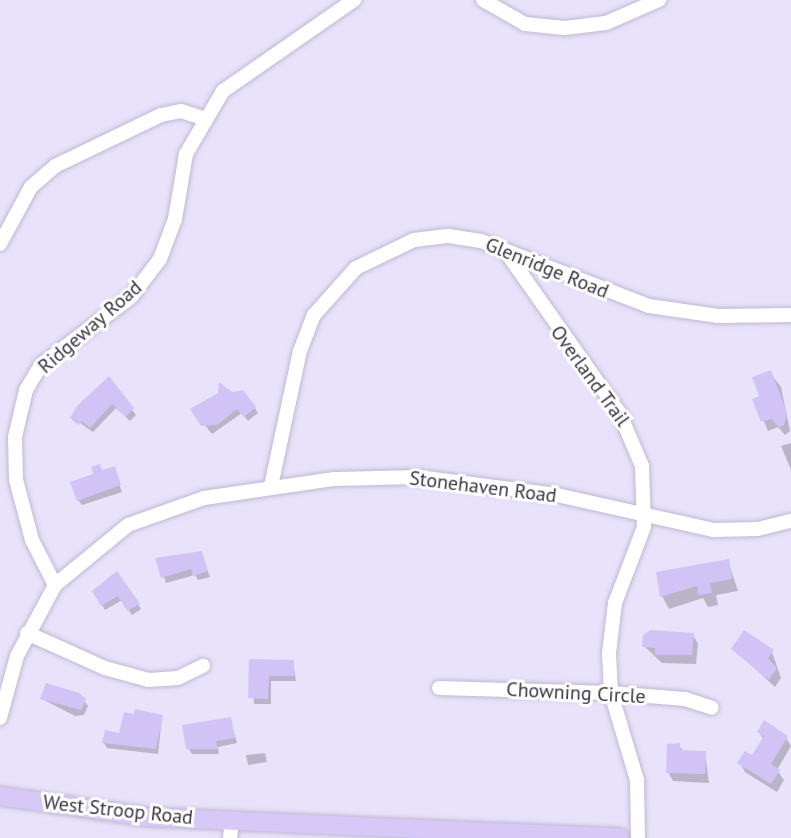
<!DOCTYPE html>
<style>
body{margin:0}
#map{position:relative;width:791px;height:838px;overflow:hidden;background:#e8e2fb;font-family:"PT Sans",sans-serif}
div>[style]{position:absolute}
.shadow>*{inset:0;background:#0003}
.building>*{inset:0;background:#d1c3f6}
.roads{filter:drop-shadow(0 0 2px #c0b9d1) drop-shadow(0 0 2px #c0b9d1)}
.minor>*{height:14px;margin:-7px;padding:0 7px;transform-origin:7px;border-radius:7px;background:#fff}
.major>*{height:18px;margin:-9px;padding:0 9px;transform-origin:9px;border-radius:9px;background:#d7c8f7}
span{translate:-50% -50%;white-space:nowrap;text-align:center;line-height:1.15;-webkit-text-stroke:6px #fff;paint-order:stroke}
.street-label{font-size:20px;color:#393640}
</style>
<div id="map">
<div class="shadow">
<div style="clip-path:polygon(770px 373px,781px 387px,790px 431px,785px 435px,778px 427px,768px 431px,755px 400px,762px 397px)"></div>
<div style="clip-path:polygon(109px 379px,136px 415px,130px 421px,116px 408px,93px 432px,73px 418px)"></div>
<div style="clip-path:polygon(255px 408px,258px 413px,248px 421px,242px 413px,212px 434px,193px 410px)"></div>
<div style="clip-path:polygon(791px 443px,791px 470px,781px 446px)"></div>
<div style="clip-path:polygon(102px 472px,115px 472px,122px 492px,82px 505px,78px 500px)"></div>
<div style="clip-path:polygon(201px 553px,210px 577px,198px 580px,195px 575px,166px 583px,158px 559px)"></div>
<div style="clip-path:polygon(728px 561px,738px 591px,716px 595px,718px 605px,708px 607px,703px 598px,669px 609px,662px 596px)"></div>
<div style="clip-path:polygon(117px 574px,141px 609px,132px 615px,122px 600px,105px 610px,95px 592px)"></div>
<div style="clip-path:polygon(693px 635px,698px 644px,696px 664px,662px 663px,644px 646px)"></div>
<div style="clip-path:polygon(734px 649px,772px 652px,781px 678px,775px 687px)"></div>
<div style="clip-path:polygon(251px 661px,293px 662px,296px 681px,271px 681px,271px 704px,254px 704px)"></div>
<div style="clip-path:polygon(42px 699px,84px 701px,88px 706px,84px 715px,75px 716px)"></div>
<div style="clip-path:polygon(162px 717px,158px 754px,107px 748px,104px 743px)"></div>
<div style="clip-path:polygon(230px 719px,237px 743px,218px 747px,219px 754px,192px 754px,188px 748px)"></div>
<div style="clip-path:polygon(759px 732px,786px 738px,791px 746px,777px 770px,784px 780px,777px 792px,745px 772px,740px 763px,752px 758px,764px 740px)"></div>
<div style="clip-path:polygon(679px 745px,683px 752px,705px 753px,709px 783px,673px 781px,668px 772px)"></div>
<div style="clip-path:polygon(265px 753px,267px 762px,248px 765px,246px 755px)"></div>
</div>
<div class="building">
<div style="clip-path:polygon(771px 370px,787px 413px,784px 425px,779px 427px,771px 419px,761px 422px,752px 399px,759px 396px,752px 377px)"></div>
<div style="clip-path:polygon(109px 376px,134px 408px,126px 417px,112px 404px,90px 428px,82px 421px,78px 425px,70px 418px,77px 406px)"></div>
<div style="clip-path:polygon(219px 382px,232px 392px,243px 390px,256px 407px,244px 417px,237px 409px,217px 425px,201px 426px,190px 409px,218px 393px)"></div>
<div style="clip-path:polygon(100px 464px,102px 470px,115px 466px,121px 485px,77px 501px,70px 482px,93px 474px,91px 467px)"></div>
<div style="clip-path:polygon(202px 551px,208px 571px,193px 576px,191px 569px,161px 578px,155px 558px)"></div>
<div style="clip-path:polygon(729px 559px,732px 579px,710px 583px,712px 593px,698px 595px,697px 586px,660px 597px,656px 572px)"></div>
<div style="clip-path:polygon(117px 571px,140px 604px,127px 611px,118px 596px,101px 606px,92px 591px)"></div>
<div style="clip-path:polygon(650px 630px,694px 633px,692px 655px,655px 655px,655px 648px,642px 647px,643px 635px)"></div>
<div style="clip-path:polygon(744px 630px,774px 650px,768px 658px,777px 668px,769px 680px,731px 649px)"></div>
<div style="clip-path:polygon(249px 659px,294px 660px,294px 676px,269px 676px,268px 699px,248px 698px)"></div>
<div style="clip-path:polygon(46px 683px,79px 693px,86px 699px,81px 710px,40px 699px)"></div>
<div style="clip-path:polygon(135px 709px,163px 715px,156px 749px,102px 743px,105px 730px,119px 733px,124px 712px,134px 714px)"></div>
<div style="clip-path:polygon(231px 717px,235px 738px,216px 741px,218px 749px,186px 749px,182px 725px)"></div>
<div style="clip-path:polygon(764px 720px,788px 736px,771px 764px,780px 770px,771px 784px,737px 763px,745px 751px,752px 755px,764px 736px,757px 732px)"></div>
<div style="clip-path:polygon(680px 743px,680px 750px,706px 751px,705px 774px,666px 773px,667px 744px)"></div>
</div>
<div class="roads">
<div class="minor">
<div style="left:483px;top:0;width:48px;rotate:29.7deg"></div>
<div style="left:525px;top:24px;width:40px;rotate:5.7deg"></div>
<div style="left:565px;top:28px;width:41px;rotate:-7deg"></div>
<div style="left:606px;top:23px;width:58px;rotate:-23.5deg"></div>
<div style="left:0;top:244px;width:65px;rotate:-61.5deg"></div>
<div style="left:31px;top:187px;width:32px;rotate:-41deg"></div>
<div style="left:55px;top:166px;width:118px;rotate:-25.7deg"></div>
<div style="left:161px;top:115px;width:20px;rotate:-11deg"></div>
<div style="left:181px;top:111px;width:23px;rotate:18deg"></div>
<div style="left:506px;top:252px;width:196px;rotate:54.8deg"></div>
<div style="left:619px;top:412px;width:59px;rotate:66.9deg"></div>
<div style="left:642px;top:466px;width:61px;rotate:88.1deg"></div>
<div style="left:644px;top:527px;width:81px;rotate:110.9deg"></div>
<div style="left:615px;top:603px;width:50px;rotate:96.8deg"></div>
<div style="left:609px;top:653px;width:40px;rotate:87.1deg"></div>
<div style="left:611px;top:693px;width:91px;rotate:73.4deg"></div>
<div style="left:637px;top:780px;width:58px;rotate:89deg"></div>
<div style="left:271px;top:486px;width:138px;rotate:-77.9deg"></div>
<div style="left:300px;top:351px;width:39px;rotate:-69deg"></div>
<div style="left:314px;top:315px;width:63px;rotate:-48.2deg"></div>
<div style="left:356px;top:268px;width:64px;rotate:-25.8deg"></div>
<div style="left:414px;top:240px;width:35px;rotate:-7deg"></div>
<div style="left:449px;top:236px;width:32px;rotate:9deg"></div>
<div style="left:481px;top:241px;width:180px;rotate:21.2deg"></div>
<div style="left:649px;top:306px;width:70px;rotate:8.2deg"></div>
<div style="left:718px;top:316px;width:73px;rotate:-0.8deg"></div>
<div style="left:55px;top:585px;width:51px;rotate:-117.1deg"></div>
<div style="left:32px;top:540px;width:62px;rotate:-104.9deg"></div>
<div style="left:16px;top:480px;width:43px;rotate:-91.3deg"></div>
<div style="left:15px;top:437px;width:48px;rotate:-76.8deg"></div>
<div style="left:26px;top:390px;width:29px;rotate:-59deg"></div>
<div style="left:41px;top:365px;width:113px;rotate:-37.1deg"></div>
<div style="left:131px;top:297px;width:48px;rotate:-52.7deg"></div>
<div style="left:160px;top:259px;width:43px;rotate:-69.4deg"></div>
<div style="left:175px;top:219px;width:66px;rotate:-80.4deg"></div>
<div style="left:186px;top:154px;width:73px;rotate:-59.6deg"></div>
<div style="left:223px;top:91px;width:160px;rotate:-34.8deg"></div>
<div style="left:27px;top:633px;width:85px;rotate:24.2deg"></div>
<div style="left:105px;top:668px;width:45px;rotate:15.6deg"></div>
<div style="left:148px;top:680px;width:30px;rotate:-4deg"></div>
<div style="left:178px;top:678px;width:28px;rotate:-26deg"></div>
<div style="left:439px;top:688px;width:172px;rotate:1.7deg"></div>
<div style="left:611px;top:693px;width:74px;rotate:4.6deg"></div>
<div style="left:685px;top:699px;width:28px;rotate:18deg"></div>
<div style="left:0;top:718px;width:64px;rotate:-74.7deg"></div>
<div style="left:17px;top:656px;width:81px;rotate:-61.8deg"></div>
<div style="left:55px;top:585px;width:94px;rotate:-39.4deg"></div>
<div style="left:128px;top:525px;width:81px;rotate:-19.6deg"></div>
<div style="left:204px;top:498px;width:132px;rotate:-8.3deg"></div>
<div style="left:335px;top:479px;width:83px;rotate:-1.4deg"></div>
<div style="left:418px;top:477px;width:140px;rotate:7.4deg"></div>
<div style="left:557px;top:495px;width:161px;rotate:12.6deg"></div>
<div style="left:714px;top:530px;width:44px;rotate:-1.3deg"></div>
<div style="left:758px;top:529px;width:34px;rotate:-14deg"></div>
<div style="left:230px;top:838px;width:18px;rotate:-84deg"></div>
</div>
<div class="major">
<div style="left:0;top:796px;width:149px;rotate:8.1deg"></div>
<div style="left:148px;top:817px;width:472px;rotate:2.5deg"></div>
</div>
</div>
<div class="street-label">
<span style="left:547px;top:268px;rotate:22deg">Glenridge Road</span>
<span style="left:90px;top:327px;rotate:-41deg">Ridgeway Road</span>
<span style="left:590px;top:376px;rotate:54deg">Overland Trail</span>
<span style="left:483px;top:487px;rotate:7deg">Stonehaven Road</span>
<span style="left:576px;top:693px;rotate:3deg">Chowning Circle</span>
<span style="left:118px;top:810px;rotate:6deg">West Stroop Road</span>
</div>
</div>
